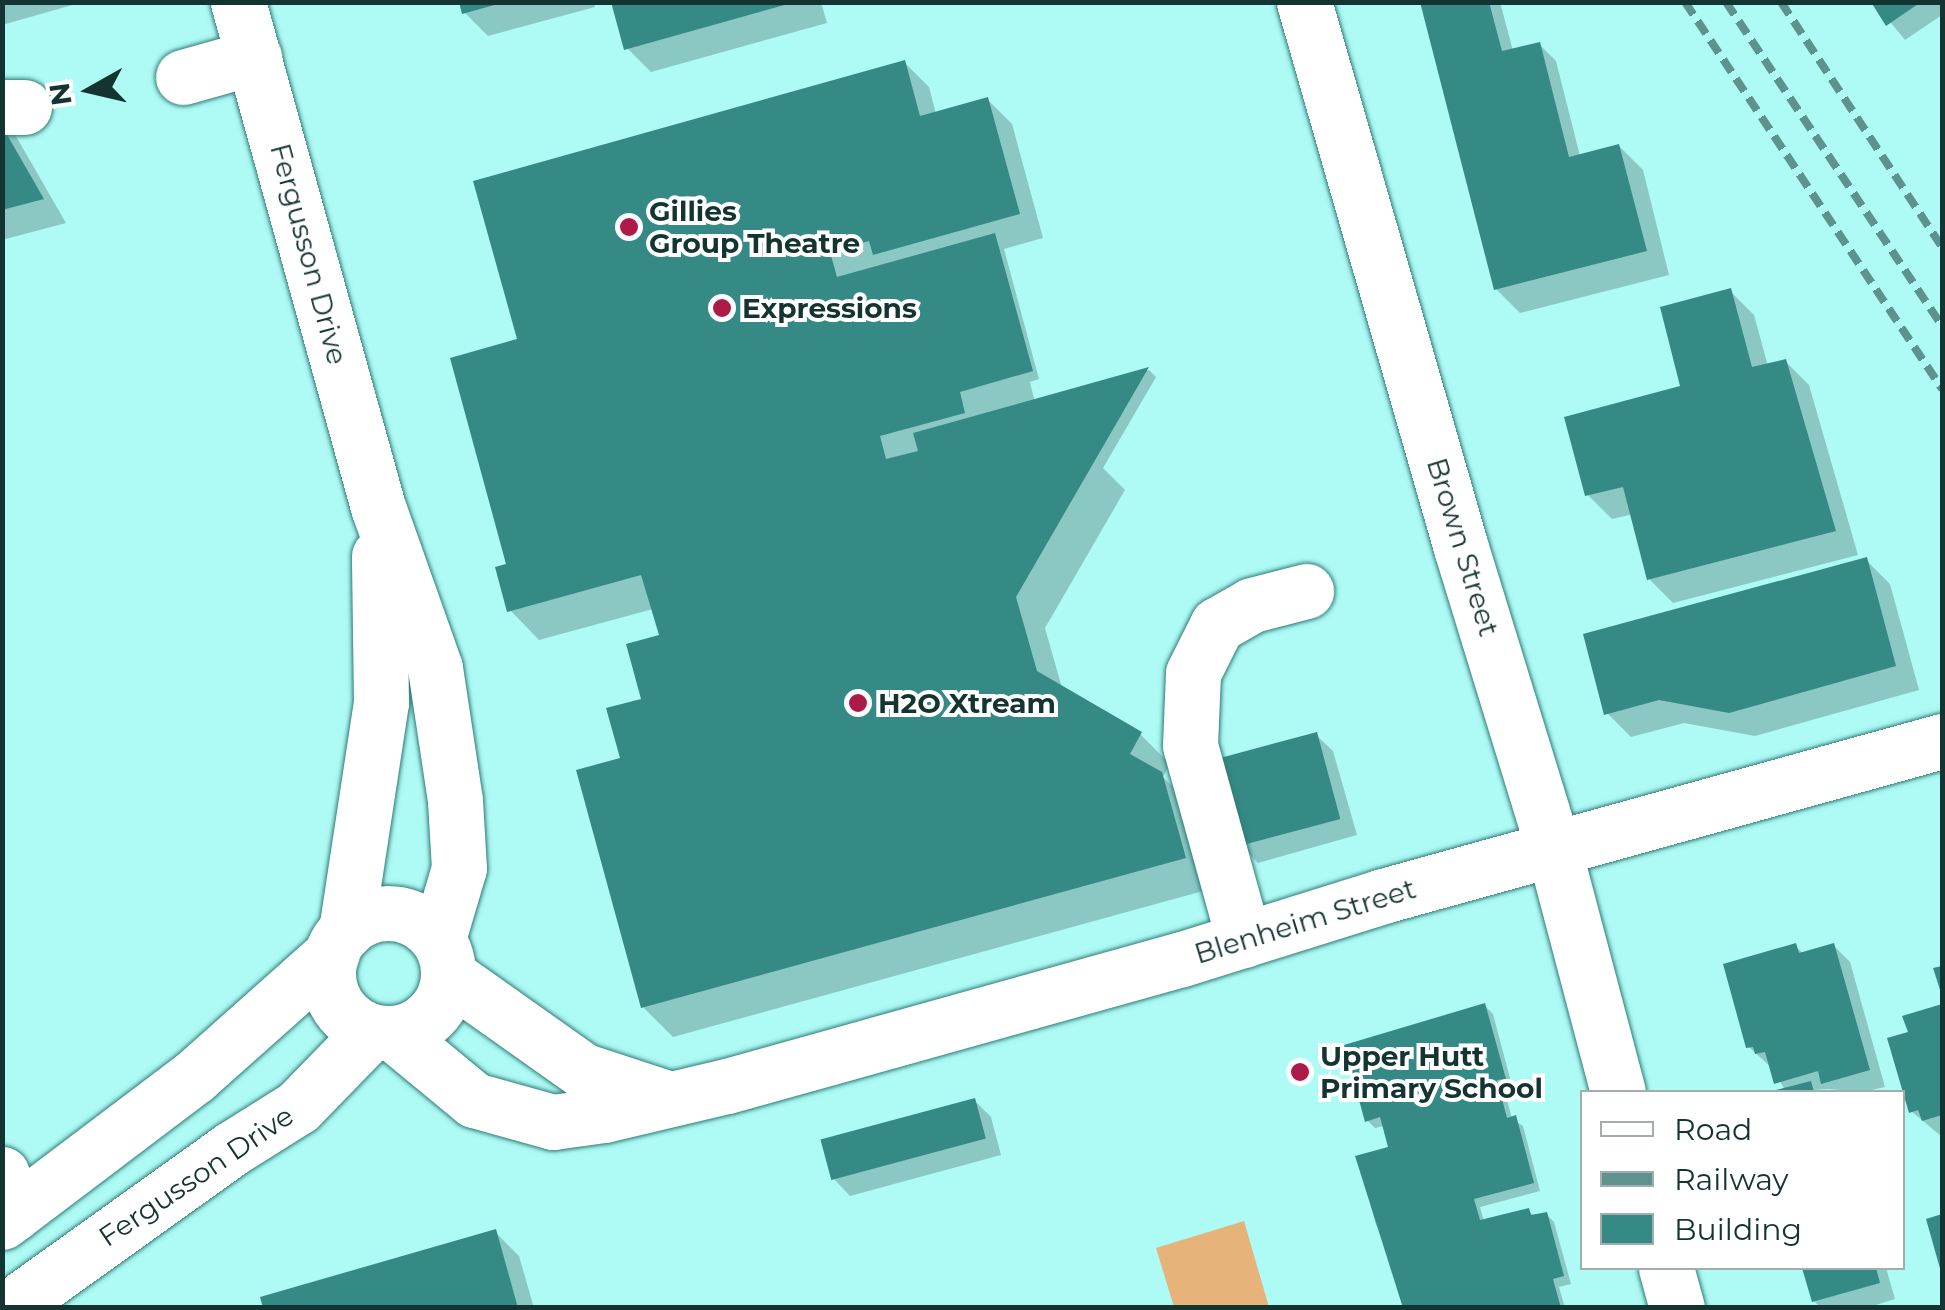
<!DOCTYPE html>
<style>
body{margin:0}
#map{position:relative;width:1945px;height:1310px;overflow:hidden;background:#aefaf4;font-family:Montserrat,sans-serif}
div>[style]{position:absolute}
.green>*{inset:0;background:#e6b47a}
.shadow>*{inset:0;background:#0003}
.building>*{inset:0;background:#358a85;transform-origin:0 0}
.roads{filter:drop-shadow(0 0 2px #2e7b77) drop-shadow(0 0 2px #2e7b77)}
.minor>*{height:55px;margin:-27.5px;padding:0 27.5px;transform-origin:27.5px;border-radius:27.5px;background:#fff}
.major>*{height:55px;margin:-27.5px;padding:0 27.5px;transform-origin:27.5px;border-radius:27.5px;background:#fff}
.major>.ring{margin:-27.5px;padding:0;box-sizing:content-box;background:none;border:55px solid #fff;border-radius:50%}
.rail>*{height:8px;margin-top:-4px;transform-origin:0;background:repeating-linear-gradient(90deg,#5d928e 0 15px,transparent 0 23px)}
.dots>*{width:28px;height:28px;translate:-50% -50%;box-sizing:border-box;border:5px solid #fff;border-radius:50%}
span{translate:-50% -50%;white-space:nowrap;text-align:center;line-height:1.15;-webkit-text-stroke:8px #fff;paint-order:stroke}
.poi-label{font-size:28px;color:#143432;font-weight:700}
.left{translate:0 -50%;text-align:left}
.street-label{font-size:28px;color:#143432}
.frame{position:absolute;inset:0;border:5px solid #143432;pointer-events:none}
.legend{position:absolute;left:1580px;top:1090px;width:325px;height:180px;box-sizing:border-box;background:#fff;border:2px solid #a1aead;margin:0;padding:12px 18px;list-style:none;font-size:30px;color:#143432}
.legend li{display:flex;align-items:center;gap:20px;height:50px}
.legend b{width:50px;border:2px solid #a1aead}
.north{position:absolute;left:40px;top:40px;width:100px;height:100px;-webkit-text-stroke:8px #fff;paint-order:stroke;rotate:262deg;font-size:28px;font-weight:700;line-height:40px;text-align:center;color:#143432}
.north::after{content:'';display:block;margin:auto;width:35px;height:45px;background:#143432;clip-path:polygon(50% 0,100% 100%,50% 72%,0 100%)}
</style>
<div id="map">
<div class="green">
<div style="clip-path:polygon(1244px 1221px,1269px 1307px,1174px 1307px,1156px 1248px)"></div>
</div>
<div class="shadow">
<div style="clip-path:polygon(2px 2px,83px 2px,2px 25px)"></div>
<div style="clip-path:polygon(461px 2px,594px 2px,595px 7px,488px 36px,464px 12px)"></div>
<div style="clip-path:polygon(614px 2px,821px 2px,827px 23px,651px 72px,627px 48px)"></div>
<div style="clip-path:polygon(1423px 2px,1500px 2px,1513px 51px,1539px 44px,1556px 61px,1580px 156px,1619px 146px,1643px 170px,1669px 275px,1520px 313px,1496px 289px)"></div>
<div style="clip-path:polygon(1874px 2px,1942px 2px,1942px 15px,1905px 40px)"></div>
<div style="clip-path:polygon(905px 63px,929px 87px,936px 114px,988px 100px,1012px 124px,1043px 238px,1004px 249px,1039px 379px,1030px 382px,1035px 403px,1149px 370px,1156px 377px,1103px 468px,1125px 490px,1045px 628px,1062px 688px,1140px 734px,1170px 764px,1163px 777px,1191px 805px,1214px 888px,673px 1037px,643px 1007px,644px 701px,661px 637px,653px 609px,539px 640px,510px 610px,520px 341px)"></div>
<div style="clip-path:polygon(2px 112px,66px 223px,2px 240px)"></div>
<div style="clip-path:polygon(1730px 291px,1754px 315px,1768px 366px,1785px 361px,1809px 385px,1858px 555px,1673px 603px,1649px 579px,1633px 514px,1612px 519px,1588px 495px,1683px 388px)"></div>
<div style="clip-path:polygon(1866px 560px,1890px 584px,1919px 690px,1755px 736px,1684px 723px,1631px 737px,1607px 713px)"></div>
<div style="clip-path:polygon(1316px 735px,1333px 751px,1357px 835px,1258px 863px,1241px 846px)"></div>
<div style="clip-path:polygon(1795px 946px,1804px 954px,1834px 946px,1850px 962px,1885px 1087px,1863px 1092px,1829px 1089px,1777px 1092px,1785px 1090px,1773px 1069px,1749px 1047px)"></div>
<div style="clip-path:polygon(1485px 1006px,1493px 1014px,1512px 1086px,1504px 1088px,1512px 1119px,1523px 1126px,1540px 1191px,1480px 1207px,1484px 1222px,1528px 1210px,1535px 1217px,1546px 1214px,1554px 1222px,1571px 1284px,1559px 1287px,1565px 1308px,1405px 1308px,1384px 1233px,1376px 1225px,1358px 1157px,1391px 1148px,1384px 1126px,1375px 1128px,1367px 1120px)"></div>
<div style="clip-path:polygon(1942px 1007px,1942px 1136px,1941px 1136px,1911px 1111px,1911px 1034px,1906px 1018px)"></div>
<div style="clip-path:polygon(975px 1101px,991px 1117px,1001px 1155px,850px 1196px,834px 1179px)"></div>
<div style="clip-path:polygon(495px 1232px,519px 1256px,534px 1308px,266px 1308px)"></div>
<div style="clip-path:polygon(1805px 1268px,1886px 1268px,1895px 1299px,1866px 1308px,1821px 1308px,1814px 1301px)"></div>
</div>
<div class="building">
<div style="clip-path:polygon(459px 2px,497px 2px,498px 4px,462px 14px)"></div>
<div style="clip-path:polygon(611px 2px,788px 2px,788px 4px,624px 50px)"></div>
<div style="clip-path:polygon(1420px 2px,1489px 2px,1502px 51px,1540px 42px,1569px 157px,1619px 144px,1647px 251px,1494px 290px)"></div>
<div style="clip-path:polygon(1871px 2px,1921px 2px,1886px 26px)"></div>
<div style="clip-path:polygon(905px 60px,920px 116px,988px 97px,1020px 214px,873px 255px,869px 241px,830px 252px,837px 277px,995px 233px,1033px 371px,960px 392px,965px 413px,880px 436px,886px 459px,918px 451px,913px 433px,1149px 367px,1016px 597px,1037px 671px,1142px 732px,1130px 754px,1162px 772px,1186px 858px,641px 1008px,576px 770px,620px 758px,606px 708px,641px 699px,626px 644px,659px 635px,641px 575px,507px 612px,495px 567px,506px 564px,450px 358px,517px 339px,473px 181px)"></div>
<div style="clip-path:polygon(2px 126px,44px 199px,2px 210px)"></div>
<div style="clip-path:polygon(1731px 288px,1752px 367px,1786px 359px,1836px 531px,1647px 580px,1623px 487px,1585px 496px,1564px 417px,1680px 386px,1660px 307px)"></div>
<div style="clip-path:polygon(1867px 557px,1896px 666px,1729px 713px,1659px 700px,1604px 715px,1583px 634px)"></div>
<div style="left:1317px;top:732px;width:90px;height:105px;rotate:75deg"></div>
<div style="clip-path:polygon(1796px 943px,1799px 953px,1834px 943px,1870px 1070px,1821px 1084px,1818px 1071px,1774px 1084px,1765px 1052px,1755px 1054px,1753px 1047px,1746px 1048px,1723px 964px)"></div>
<div style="clip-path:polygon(1942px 966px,1942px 996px,1933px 968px)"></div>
<div style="clip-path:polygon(1485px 1003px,1506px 1079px,1497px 1080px,1507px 1118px,1516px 1115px,1534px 1183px,1474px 1199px,1480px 1220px,1529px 1208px,1531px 1215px,1547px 1212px,1564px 1276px,1553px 1279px,1561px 1308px,1403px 1308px,1355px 1156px,1388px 1147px,1380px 1117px,1365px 1122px,1344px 1045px)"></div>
<div style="clip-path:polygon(1942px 1004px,1942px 1115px,1922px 1121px,1918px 1110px,1909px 1113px,1887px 1038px,1908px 1032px,1902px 1016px)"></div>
<div style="clip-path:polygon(1811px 1081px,1814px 1092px,1772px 1092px,1772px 1091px)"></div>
<div style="left:975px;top:1098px;width:42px;height:160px;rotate:75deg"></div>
<div style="clip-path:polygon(1942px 1214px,1942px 1272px,1941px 1272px,1926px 1219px)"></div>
<div style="clip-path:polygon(496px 1229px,518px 1308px,263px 1308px,260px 1297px)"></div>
<div style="clip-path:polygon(1802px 1268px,1876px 1268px,1880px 1283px,1812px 1302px)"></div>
</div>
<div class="roads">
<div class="minor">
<div style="left:1304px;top:2px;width:568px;rotate:73.96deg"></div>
<div style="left:1461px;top:548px;width:316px;rotate:72.9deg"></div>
<div style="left:1554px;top:850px;width:250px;rotate:75.2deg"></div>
<div style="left:183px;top:77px;width:74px;rotate:-15.7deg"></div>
<div style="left:3px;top:107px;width:21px"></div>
<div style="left:1244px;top:940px;width:202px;rotate:-105.5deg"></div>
<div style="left:1190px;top:745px;width:72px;rotate:-87.6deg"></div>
<div style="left:1193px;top:673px;width:54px;rotate:-63.4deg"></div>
<div style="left:1217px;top:625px;width:40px;rotate:-29.7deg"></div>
<div style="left:1252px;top:605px;width:56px;rotate:-14.5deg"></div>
<div style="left:448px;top:975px;width:164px;rotate:35.3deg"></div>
<div style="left:582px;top:1070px;width:89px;rotate:18.2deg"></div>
<div style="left:393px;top:1033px;width:105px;rotate:39.6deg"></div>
<div style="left:474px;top:1100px;width:82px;rotate:15.6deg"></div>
<div style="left:553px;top:1122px;width:51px;rotate:-7.8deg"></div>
<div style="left:604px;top:1115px;width:126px;rotate:-13.3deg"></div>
<div style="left:727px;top:1086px;width:472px;rotate:-15.6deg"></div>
<div style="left:1182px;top:959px;width:211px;rotate:-17.4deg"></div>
<div style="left:1383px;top:896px;width:580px;rotate:-15.5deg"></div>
<div style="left:2px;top:1174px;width:41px;rotate:72.9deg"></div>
<div style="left:1666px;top:1268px;width:41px;rotate:74.6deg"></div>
</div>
<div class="major">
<div style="left:238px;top:2px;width:524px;rotate:74.51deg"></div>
<div style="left:378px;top:507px;width:171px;rotate:70.5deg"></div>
<div style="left:435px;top:668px;width:134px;rotate:81.4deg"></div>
<div style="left:455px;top:801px;width:67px;rotate:86.6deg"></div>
<div style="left:459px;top:868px;width:74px;rotate:106.5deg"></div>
<div class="ring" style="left:328px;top:913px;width:65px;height:65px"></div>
<div style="left:346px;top:931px;width:231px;rotate:-81.3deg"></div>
<div style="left:381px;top:703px;width:147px;rotate:-90.8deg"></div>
<div style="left:2px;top:1222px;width:242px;rotate:-37.1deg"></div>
<div style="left:195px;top:1076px;width:183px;rotate:-41.7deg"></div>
<div style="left:9px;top:1308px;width:273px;rotate:-35.6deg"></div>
<div style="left:231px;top:1149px;width:79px;rotate:-32.1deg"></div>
<div style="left:298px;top:1107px;width:106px;rotate:-45.8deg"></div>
</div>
</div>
<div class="rail">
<div style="left:1685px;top:2px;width:465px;rotate:56.4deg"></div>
<div style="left:1726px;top:2px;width:389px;rotate:56.3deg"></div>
<div style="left:1781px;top:2px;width:293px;rotate:56.7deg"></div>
</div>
<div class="dots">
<div style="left:629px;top:227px;background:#ad1a48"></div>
<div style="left:722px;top:308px;background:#ad1a48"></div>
<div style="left:858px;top:703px;background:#ad1a48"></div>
<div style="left:1300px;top:1072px;background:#ad1a48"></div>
</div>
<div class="poi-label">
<span class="left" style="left:649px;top:227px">Gillies<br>Group Theatre</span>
<span class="left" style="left:742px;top:308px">Expressions</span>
<span class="left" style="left:878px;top:703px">H2O Xtream</span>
<span class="left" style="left:1320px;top:1072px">Upper Hutt<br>Primary School</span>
</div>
<div class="street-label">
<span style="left:309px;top:254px;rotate:75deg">Fergusson Drive</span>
<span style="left:1463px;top:547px;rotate:73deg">Brown Street</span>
<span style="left:1305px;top:921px;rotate:-17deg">Blenheim Street</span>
<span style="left:196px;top:1176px;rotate:-34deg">Fergusson Drive</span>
</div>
<div class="frame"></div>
<ul class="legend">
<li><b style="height:12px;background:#fff"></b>Road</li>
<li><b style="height:12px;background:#5d928e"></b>Railway</li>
<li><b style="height:28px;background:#358a85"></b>Building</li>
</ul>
<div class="north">N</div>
</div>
